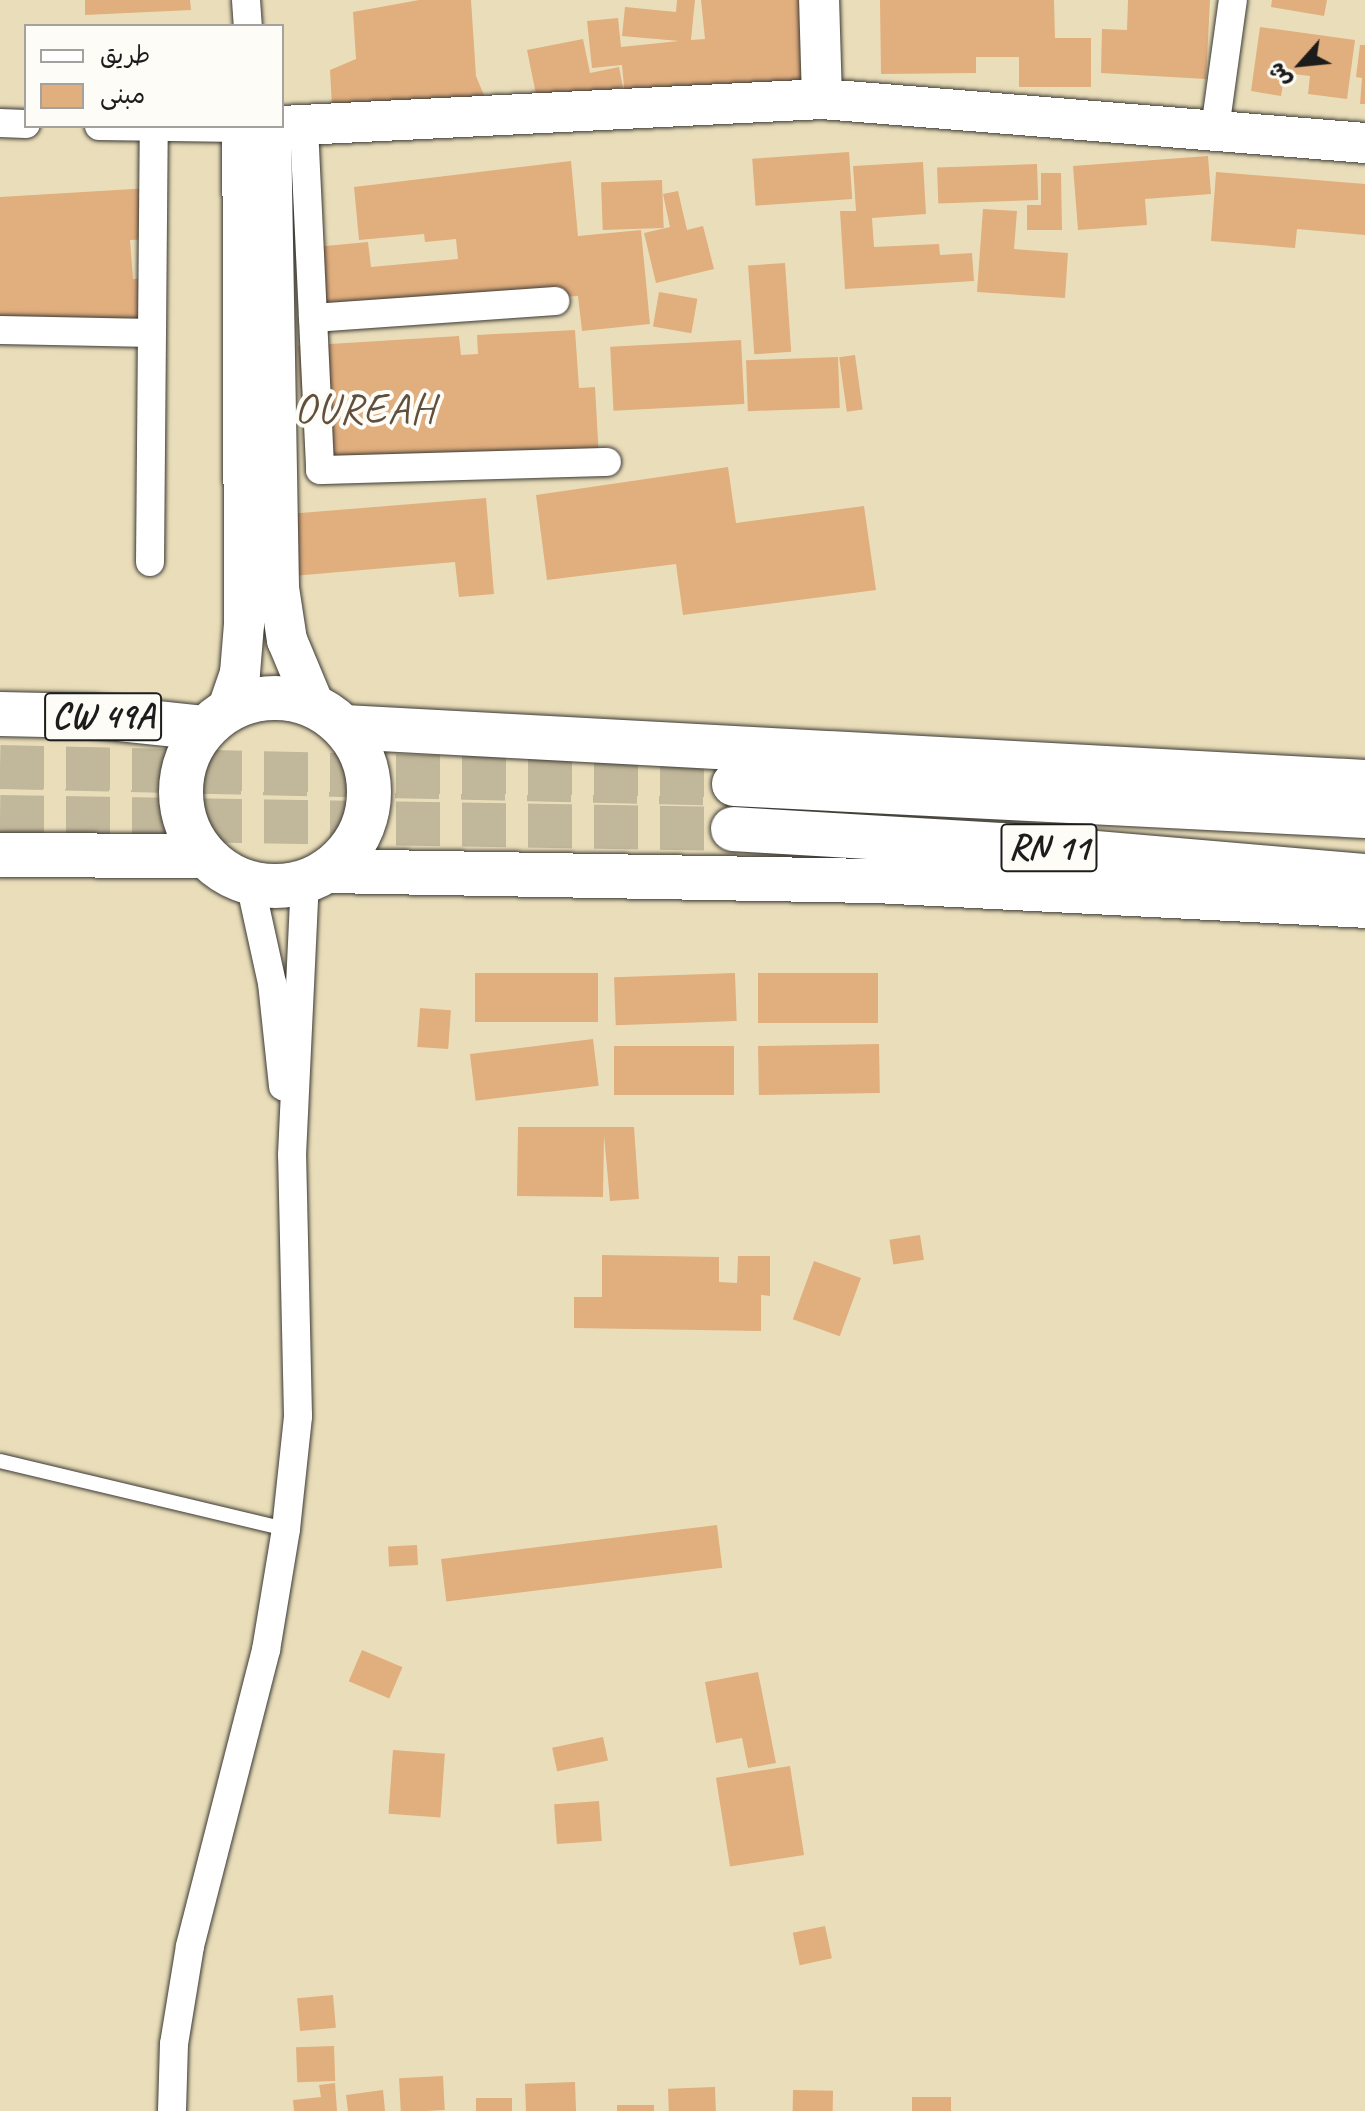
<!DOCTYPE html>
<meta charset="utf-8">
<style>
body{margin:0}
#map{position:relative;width:1365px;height:2111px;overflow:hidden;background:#eadeba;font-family:Caveat,"Playpen Sans Arabic",sans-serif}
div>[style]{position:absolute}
.building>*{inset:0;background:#e1ae7e;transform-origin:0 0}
.highway-tunnel>*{height:44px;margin-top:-22px;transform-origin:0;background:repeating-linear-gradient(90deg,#c1b79a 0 44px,transparent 0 66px)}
.roads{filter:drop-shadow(0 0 2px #3b3934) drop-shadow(0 0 2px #3b3934)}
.lane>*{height:14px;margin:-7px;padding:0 7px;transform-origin:7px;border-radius:7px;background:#fff}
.street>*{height:28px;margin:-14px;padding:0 14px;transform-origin:14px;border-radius:14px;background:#fff}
.secondary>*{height:40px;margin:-20px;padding:0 20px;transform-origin:20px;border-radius:20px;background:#fff}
.primary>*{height:44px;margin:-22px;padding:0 22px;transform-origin:22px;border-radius:22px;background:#fff}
.primary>.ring{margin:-22px;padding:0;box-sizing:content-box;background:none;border:44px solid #fff;border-radius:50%}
.highway>*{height:44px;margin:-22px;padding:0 22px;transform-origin:22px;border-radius:22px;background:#fff}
span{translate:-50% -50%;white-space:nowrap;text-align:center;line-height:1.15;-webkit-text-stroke:8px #fdfcf7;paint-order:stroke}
.shield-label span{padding:2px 6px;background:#fdfcf7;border:2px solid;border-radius:6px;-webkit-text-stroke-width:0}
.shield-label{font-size:36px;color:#1c1c1c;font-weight:700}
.quarter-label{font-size:42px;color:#614f3e;letter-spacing:2px}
.legend{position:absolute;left:24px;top:24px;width:260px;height:104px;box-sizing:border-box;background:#fdfcf7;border:2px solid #a3a29f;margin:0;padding:10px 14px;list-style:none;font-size:24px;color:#1c1c1c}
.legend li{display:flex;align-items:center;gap:16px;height:40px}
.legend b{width:40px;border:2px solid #a3a29f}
.north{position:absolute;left:1261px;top:24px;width:80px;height:80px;-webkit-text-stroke:6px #fdfcf7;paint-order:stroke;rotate:243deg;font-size:22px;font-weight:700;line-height:32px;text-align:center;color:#1c1c1c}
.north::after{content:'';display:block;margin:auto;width:28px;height:36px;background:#1c1c1c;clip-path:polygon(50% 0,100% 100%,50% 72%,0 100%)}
</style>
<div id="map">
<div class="building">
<div style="clip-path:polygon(85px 0,190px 0,191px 10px,85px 15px)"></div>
<div style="clip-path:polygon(419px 0,471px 0,476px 76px,486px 100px,332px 107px,330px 70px,356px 59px,353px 12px)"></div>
<div style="clip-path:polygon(677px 0,695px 0,691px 40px,705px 39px,701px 0,805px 0,813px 82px,625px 97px,622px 65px,592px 68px,587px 21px,618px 18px,621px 47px,679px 41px,622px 36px,625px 7px,676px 12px)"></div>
<div style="clip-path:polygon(880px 0,1054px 0,1055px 38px,1091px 38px,1091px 87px,1019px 87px,1019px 57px,976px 57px,976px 73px,881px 74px)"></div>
<div style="clip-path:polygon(1128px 0,1210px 0,1206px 79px,1101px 73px,1102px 29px,1127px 30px)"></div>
<div style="clip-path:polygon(1272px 0,1327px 0,1324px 16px,1271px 7px)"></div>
<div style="clip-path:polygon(1260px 27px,1355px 40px,1347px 99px,1308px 94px,1310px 76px,1285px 73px,1281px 96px,1251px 91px)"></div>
<div style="clip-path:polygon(583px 39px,590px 73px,619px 67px,623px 87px,538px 104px,527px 50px)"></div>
<div style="clip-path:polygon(1360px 45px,1365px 45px,1365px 104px,1360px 104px,1362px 78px,1356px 77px)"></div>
<div style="left:849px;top:152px;width:47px;height:97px;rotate:86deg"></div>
<div style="clip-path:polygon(1208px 156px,1211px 194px,1145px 199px,1147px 225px,1078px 230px,1073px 166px)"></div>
<div style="clip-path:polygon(571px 161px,578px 236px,641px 230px,650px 324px,582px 331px,578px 296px,311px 314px,304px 248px,368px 242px,371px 267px,458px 259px,456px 239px,425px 242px,424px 234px,359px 240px,354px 187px)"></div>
<div style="clip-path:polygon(923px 162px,926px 214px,872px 218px,874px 247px,939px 244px,940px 255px,972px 253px,974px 281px,845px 289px,840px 211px,856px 211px,853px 166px)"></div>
<div style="left:1037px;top:164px;width:36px;height:100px;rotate:88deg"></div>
<div style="clip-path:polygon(1216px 172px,1365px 184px,1365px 235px,1297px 229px,1295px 248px,1211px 241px)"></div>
<div style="clip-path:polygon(1041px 173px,1061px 173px,1062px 230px,1027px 230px,1027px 205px,1041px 205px)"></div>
<div style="left:662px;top:180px;width:48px;height:61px;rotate:88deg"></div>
<div style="clip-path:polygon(150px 188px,154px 239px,130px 240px,133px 279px,155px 278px,158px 332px,0 323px,0 197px)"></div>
<div style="clip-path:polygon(678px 191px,687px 230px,703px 226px,714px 269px,656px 283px,644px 233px,670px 227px,663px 194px)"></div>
<div style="clip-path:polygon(983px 209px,1017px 211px,1014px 249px,1068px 253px,1065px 298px,977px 292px)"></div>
<div style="left:785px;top:263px;width:89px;height:37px;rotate:86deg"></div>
<div style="left:659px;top:292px;width:39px;height:35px;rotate:10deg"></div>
<div style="clip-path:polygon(575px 330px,579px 388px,595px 387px,599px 458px,306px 475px,298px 346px,459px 336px,461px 355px,478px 354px,477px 335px)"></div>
<div style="left:741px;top:340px;width:64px;height:131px;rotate:87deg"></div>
<div style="left:855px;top:355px;width:55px;height:16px;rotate:82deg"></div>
<div style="left:838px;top:357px;width:51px;height:92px;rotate:88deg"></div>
<div style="clip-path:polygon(728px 467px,736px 523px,864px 506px,876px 590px,683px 615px,676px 564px,547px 580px,536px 495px)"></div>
<div style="clip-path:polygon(486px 498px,494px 594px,459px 597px,455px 562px,293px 576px,288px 514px)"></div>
<div style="left:475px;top:973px;width:123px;height:49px"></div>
<div style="left:735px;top:973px;width:48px;height:121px;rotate:88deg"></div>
<div style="left:758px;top:973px;width:120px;height:50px"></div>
<div style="left:420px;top:1008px;width:31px;height:39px;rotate:4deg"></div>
<div style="left:593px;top:1039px;width:47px;height:124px;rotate:83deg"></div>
<div style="left:879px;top:1044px;width:49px;height:121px;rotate:89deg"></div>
<div style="left:614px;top:1046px;width:120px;height:49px"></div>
<div style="clip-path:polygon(518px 1127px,634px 1127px,639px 1199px,610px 1201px,604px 1135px,603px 1197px,517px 1196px)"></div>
<div style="left:920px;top:1235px;width:25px;height:31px;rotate:81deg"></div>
<div style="clip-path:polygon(602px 1255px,719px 1257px,719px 1282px,737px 1283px,738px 1256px,770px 1256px,770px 1296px,761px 1295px,761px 1331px,574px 1328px,574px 1297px,602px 1297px)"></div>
<div style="left:814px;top:1261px;width:50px;height:62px;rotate:20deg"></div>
<div style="left:717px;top:1525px;width:43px;height:278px;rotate:83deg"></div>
<div style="left:417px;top:1545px;width:20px;height:29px;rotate:87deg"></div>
<div style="left:362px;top:1650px;width:44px;height:34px;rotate:23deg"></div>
<div style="clip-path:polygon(758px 1672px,776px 1763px,748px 1768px,742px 1738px,716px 1743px,705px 1682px)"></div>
<div style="left:603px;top:1737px;width:24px;height:52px;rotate:78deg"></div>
<div style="left:393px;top:1750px;width:52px;height:64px;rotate:4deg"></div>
<div style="left:790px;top:1766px;width:90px;height:75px;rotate:81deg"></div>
<div style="left:599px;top:1801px;width:40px;height:45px;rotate:86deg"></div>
<div style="left:825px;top:1926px;width:33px;height:33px;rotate:78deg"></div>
<div style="left:333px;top:1995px;width:33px;height:36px;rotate:85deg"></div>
<div style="left:334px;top:2046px;width:35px;height:38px;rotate:88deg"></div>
<div style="left:443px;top:2076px;width:34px;height:44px;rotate:87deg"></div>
<div style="left:575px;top:2082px;width:29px;height:50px;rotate:88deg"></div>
<div style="clip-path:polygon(335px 2083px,337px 2111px,294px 2111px,293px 2100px,321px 2097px,319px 2085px)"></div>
<div style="left:715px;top:2087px;width:24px;height:47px;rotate:88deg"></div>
<div style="clip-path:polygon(383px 2090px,385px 2111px,348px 2111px,346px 2095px)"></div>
<div style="left:793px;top:2090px;width:40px;height:21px;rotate:1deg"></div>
<div style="left:912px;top:2097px;width:39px;height:14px"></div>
<div style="left:476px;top:2098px;width:36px;height:13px"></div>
<div style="left:617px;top:2105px;width:37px;height:6px"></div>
</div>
<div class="highway-tunnel">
<div style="left:0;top:767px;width:734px;rotate:1.33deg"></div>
<div style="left:0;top:817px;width:733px;rotate:0.94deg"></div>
</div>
<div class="roads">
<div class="lane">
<div style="left:0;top:1461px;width:294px;rotate:13.4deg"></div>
</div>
<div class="street">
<div style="left:246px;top:0;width:26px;rotate:86deg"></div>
<div style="left:0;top:123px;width:26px;rotate:2deg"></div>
<div style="left:99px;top:126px;width:143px;rotate:0.8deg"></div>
<div style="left:304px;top:127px;width:343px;rotate:87.3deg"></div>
<div style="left:320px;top:470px;width:287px;rotate:-1.6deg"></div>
<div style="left:1215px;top:129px;width:130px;rotate:-82.1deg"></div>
<div style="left:313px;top:318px;width:243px;rotate:-4deg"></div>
<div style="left:0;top:330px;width:152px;rotate:1.1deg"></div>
<div style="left:150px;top:562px;width:435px;rotate:-89.5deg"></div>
<div style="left:250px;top:883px;width:102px;rotate:77.6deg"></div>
<div style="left:272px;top:983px;width:104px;rotate:83.9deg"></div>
<div style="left:172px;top:2111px;width:67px;rotate:-88.3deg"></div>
<div style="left:174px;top:2044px;width:99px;rotate:-80.7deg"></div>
<div style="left:190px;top:1946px;width:306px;rotate:-75.6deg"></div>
<div style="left:266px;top:1650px;width:123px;rotate:-80.6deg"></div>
<div style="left:286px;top:1529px;width:114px;rotate:-83.9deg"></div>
<div style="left:298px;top:1416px;width:261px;rotate:-91.3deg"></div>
<div style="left:292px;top:1155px;width:273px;rotate:-87.3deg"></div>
</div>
<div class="secondary">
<div style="left:822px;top:99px;width:545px;rotate:4.63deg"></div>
<div style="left:271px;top:128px;width:460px;rotate:89deg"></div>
<div style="left:279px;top:588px;width:53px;rotate:81.3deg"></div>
<div style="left:287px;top:640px;width:73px;rotate:67.3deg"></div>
<div style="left:227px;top:711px;width:40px;rotate:-71.1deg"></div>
<div style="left:240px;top:673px;width:49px;rotate:-85.3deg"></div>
<div style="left:244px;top:624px;width:496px;rotate:-90.2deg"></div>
<div style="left:242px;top:128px;width:581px;rotate:-2.86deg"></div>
<div style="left:822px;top:99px;width:99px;rotate:-91.7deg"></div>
</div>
<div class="primary">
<div class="ring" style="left:181px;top:698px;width:144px;height:144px"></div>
<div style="left:0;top:714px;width:91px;rotate:1.3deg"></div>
<div style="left:91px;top:716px;width:115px;rotate:6deg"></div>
<div style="left:344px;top:727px;width:1022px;rotate:3.08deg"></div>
<div style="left:0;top:855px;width:205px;rotate:0.3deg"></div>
<div style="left:327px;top:871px;width:548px;rotate:1.05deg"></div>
<div style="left:875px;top:881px;width:491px;rotate:2.9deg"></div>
</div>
<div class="highway">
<div style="left:734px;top:784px;width:632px;rotate:2.9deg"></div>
<div style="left:733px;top:829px;width:271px;rotate:3.4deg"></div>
<div style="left:1004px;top:845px;width:362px;rotate:4.9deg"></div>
</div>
</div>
<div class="shield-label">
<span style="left:103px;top:717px">CW 49A</span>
<span style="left:1049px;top:848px">RN 11</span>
</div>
<div class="quarter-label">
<span style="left:365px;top:409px">OUREAH</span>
</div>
<ul class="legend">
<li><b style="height:10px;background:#fff"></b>طريق</li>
<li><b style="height:22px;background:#e1ae7e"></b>مبنى</li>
</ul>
<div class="north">ش</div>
</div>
